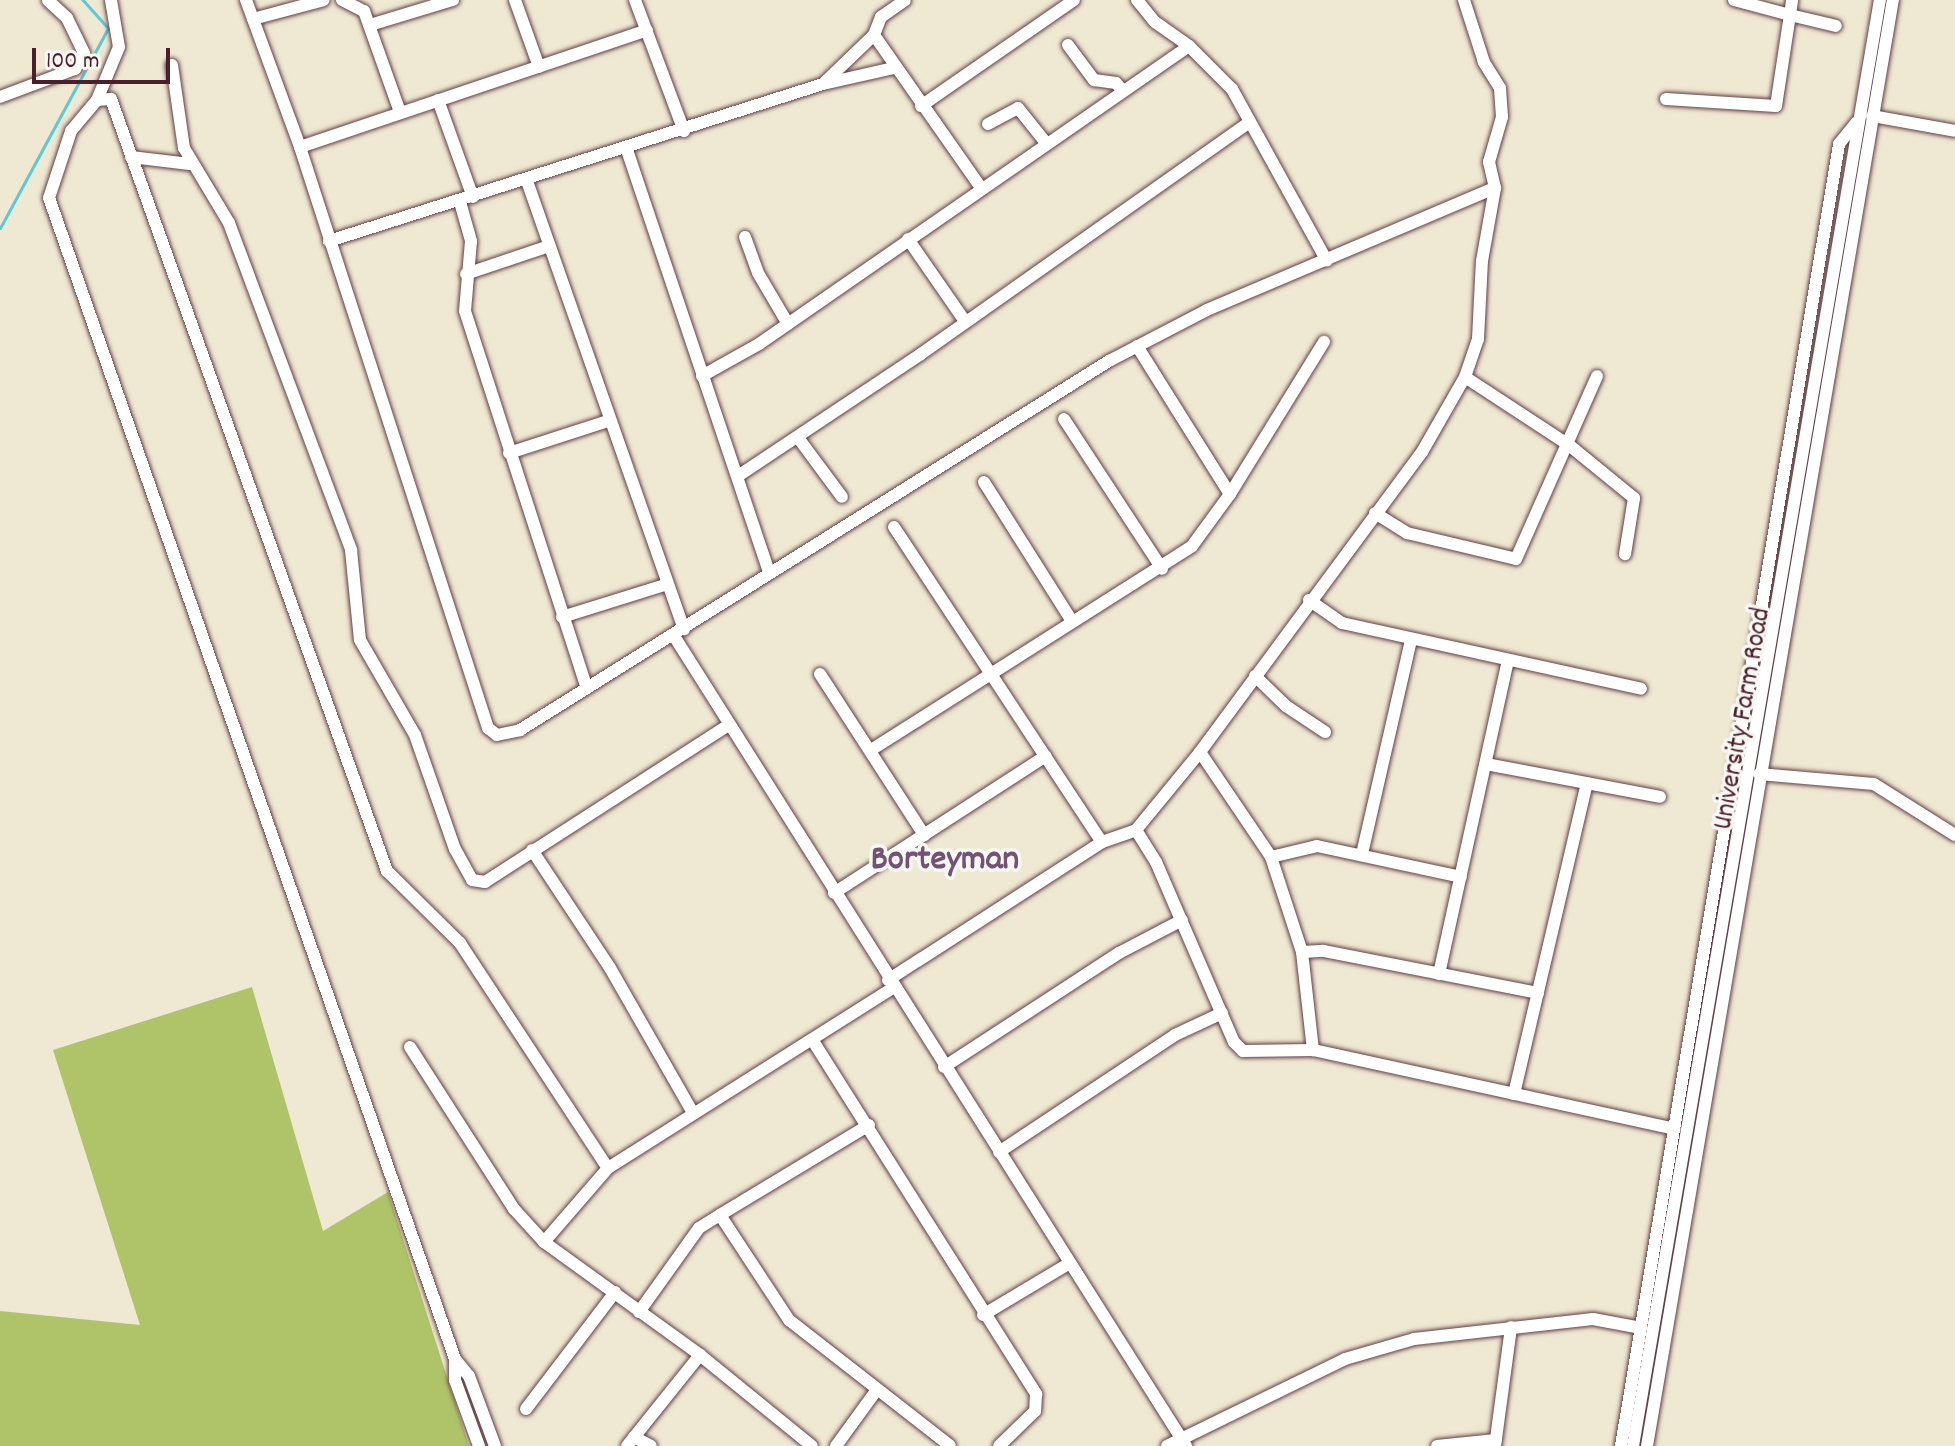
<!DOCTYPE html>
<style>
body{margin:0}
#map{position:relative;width:1955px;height:1446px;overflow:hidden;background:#efe8d2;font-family:Dekko,sans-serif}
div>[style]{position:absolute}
.green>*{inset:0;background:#afc469}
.stream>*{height:3px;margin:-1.5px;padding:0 1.5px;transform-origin:1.5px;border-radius:1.5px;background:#5dc9d4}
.roads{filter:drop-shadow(0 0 2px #633d44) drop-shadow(0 0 2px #633d44)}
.minor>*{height:12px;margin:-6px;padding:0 6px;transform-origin:6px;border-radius:6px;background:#fff}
span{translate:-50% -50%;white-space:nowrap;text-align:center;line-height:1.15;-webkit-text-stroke:7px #f6f6f2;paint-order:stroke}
.street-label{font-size:28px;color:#4a1f2b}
.district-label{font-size:36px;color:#735274;font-weight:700}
.scale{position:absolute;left:32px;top:48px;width:138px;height:36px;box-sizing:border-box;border:4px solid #4a1f2b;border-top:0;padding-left:10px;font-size:24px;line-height:28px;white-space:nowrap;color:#4a1f2b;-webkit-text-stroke:6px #f6f6f2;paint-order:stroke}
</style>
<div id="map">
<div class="green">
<div style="clip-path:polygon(252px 987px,323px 1231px,388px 1192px,469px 1446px,0 1446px,0 1311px,140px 1325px,53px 1050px)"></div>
</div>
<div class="stream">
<div style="left:0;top:228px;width:227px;rotate:-61.6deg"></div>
<div style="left:108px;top:28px;width:38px;rotate:-132deg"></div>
</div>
<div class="roads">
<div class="minor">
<div style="left:246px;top:0;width:157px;rotate:69.8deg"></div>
<div style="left:300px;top:147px;width:611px;rotate:72.07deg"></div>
<div style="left:488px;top:728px;width:11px;rotate:38deg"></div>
<div style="left:497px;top:735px;width:24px;rotate:-12deg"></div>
<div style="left:520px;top:730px;width:695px;rotate:-32.07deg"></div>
<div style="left:1109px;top:361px;width:110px;rotate:-27.5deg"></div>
<div style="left:1207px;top:310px;width:313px;rotate:-23deg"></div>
<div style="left:342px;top:0;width:25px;rotate:27deg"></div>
<div style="left:364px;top:11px;width:107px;rotate:70.4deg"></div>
<div style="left:515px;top:0;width:71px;rotate:70.3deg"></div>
<div style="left:635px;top:0;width:140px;rotate:69.5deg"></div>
<div style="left:1137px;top:0;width:28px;rotate:51deg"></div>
<div style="left:1155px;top:22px;width:42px;rotate:35.2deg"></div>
<div style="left:1189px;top:46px;width:61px;rotate:45deg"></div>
<div style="left:1232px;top:89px;width:196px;rotate:61.1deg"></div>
<div style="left:1734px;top:0;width:58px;rotate:15deg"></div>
<div style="left:1790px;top:15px;width:15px;rotate:-82deg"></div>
<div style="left:253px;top:19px;width:73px;rotate:-15deg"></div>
<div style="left:370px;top:25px;width:87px;rotate:-16.8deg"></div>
<div style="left:874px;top:35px;width:187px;rotate:55deg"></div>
<div style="left:1068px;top:45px;width:44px;rotate:53.4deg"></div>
<div style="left:1094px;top:80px;width:22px;rotate:8deg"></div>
<div style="left:1116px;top:83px;width:9px;rotate:49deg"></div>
<div style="left:172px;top:65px;width:84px;rotate:81.8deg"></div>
<div style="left:184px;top:148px;width:87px;rotate:59deg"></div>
<div style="left:229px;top:223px;width:349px;rotate:69.5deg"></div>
<div style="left:351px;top:550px;width:90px;rotate:84.3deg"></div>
<div style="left:360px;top:640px;width:110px;rotate:59.9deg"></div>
<div style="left:415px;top:735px;width:121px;rotate:70.7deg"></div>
<div style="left:455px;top:849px;width:35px;rotate:61deg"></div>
<div style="left:472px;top:880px;width:13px;rotate:9deg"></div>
<div style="left:485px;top:882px;width:288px;rotate:-32.8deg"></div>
<div style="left:825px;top:82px;width:68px;rotate:-43.8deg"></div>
<div style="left:874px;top:35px;width:19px;rotate:-69deg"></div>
<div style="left:881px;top:17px;width:29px;rotate:-35deg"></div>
<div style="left:0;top:97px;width:80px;rotate:-20.5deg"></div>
<div style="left:75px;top:69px;width:18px;rotate:-61deg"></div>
<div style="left:84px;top:53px;width:39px;rotate:-116deg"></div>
<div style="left:67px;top:18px;width:26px;rotate:-137deg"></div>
<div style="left:1666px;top:99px;width:110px;rotate:3.6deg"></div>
<div style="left:1776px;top:106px;width:92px;rotate:-81.3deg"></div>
<div style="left:1790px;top:15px;width:47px;rotate:13.4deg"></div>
<div style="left:97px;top:100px;width:57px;rotate:-67.5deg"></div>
<div style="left:119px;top:47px;width:48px;rotate:-99.7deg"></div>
<div style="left:438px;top:100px;width:103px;rotate:70.2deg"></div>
<div style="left:921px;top:106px;width:186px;rotate:-34.7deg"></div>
<div style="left:1872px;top:116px;width:84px;rotate:10.2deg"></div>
<div style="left:988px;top:124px;width:34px;rotate:-28deg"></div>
<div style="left:1018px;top:108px;width:45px;rotate:51.3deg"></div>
<div style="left:300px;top:147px;width:366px;rotate:-18.6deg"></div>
<div style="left:627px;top:150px;width:447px;rotate:71.4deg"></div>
<div style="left:131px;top:157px;width:59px;rotate:6.8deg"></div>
<div style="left:527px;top:181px;width:475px;rotate:70.7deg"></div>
<div style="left:460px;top:202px;width:41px;rotate:74.2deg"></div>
<div style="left:471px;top:241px;width:70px;rotate:94.9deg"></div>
<div style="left:465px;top:311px;width:396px;rotate:72.1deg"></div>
<div style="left:745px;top:237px;width:38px;rotate:70deg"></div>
<div style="left:758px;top:273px;width:59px;rotate:59.5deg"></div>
<div style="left:908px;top:239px;width:98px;rotate:55.3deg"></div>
<div style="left:329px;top:241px;width:518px;rotate:-17.63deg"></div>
<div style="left:823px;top:84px;width:73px;rotate:-12.7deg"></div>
<div style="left:466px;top:274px;width:88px;rotate:-18.6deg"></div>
<div style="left:1137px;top:346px;width:175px;rotate:57.9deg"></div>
<div style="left:702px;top:376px;width:65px;rotate:-29.3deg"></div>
<div style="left:759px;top:344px;width:523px;rotate:-34.72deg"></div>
<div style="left:1465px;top:377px;width:124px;rotate:33.2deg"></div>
<div style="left:1569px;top:445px;width:84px;rotate:39.2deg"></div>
<div style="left:1634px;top:498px;width:57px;rotate:99.1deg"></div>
<div style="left:1064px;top:419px;width:179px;rotate:56.8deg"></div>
<div style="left:799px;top:439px;width:72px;rotate:53.4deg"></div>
<div style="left:509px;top:453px;width:104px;rotate:-17.9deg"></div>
<div style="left:738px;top:476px;width:220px;rotate:-33.7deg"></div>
<div style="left:921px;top:354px;width:400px;rotate:-35.2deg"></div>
<div style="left:984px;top:482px;width:165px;rotate:57.7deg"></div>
<div style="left:1375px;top:513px;width:38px;rotate:32deg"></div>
<div style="left:1407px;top:533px;width:112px;rotate:13.4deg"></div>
<div style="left:1516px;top:559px;width:200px;rotate:-66.1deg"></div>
<div style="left:894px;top:527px;width:377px;rotate:56.6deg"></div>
<div style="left:1309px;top:600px;width:40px;rotate:34.9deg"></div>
<div style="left:1342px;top:623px;width:306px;rotate:12.4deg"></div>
<div style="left:562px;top:617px;width:108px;rotate:-17.3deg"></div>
<div style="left:674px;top:636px;width:958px;rotate:57.7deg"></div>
<div style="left:820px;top:674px;width:192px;rotate:57.1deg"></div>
<div style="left:1255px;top:676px;width:43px;rotate:44.1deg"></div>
<div style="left:1286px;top:706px;width:47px;rotate:33.7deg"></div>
<div style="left:871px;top:750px;width:380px;rotate:-32.4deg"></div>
<div style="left:1192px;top:546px;width:64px;rotate:-53.8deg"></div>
<div style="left:1230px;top:494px;width:179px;rotate:-58.3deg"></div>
<div style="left:1200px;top:752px;width:127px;rotate:55.9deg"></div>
<div style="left:1271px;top:857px;width:100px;rotate:71.9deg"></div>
<div style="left:1302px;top:952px;width:99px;rotate:83.6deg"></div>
<div style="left:1486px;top:764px;width:177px;rotate:10.7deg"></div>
<div style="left:1759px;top:774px;width:115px;rotate:5deg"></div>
<div style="left:1874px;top:784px;width:96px;rotate:32.2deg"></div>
<div style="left:1136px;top:830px;width:38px;rotate:58deg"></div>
<div style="left:1156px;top:862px;width:196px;rotate:66.6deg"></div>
<div style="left:1234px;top:1042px;width:13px;rotate:45deg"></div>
<div style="left:1243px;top:1051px;width:70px;rotate:-0.8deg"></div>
<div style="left:1313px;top:1050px;width:370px;rotate:12.3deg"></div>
<div style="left:532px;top:850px;width:141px;rotate:56.5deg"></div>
<div style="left:610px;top:968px;width:167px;rotate:60.2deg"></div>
<div style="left:1362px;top:854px;width:220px;rotate:-77.1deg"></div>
<div style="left:1271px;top:857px;width:47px;rotate:-13.4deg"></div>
<div style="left:1317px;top:846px;width:147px;rotate:12.1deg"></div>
<div style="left:834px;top:893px;width:252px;rotate:-32.9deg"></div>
<div style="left:1302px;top:952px;width:22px;rotate:-3deg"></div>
<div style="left:1324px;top:951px;width:218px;rotate:11.1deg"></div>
<div style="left:1439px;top:974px;width:321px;rotate:-77.6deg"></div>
<div style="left:888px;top:980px;width:255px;rotate:-32.8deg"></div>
<div style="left:1102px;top:842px;width:36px;rotate:-19deg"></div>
<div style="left:1136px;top:830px;width:101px;rotate:-50.6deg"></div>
<div style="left:1200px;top:752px;width:373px;rotate:-53.5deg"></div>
<div style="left:1422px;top:452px;width:86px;rotate:-60.2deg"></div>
<div style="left:1465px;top:377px;width:40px;rotate:-71.1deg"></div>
<div style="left:1478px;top:339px;width:78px;rotate:-87.1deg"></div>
<div style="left:1482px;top:261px;width:74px;rotate:-79.9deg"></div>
<div style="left:1495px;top:188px;width:27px;rotate:-103deg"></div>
<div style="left:1489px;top:162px;width:47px;rotate:-73.9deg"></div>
<div style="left:1502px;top:117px;width:29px;rotate:-94deg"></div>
<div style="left:1500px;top:88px;width:31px;rotate:-122deg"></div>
<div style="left:1484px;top:62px;width:65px;rotate:-107.9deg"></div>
<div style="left:813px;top:1041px;width:418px;rotate:57.7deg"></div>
<div style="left:1036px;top:1394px;width:17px;rotate:93deg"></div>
<div style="left:1035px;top:1411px;width:50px;rotate:135.8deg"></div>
<div style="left:410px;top:1047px;width:193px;rotate:57.3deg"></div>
<div style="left:514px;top:1209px;width:45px;rotate:47.7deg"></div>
<div style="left:544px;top:1242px;width:193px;rotate:35.9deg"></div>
<div style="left:700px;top:1355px;width:144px;rotate:39.1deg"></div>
<div style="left:944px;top:1067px;width:209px;rotate:-33.1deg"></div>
<div style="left:1119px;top:953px;width:71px;rotate:-27.6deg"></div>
<div style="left:1514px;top:1094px;width:319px;rotate:-76.8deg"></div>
<div style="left:869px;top:1125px;width:174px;rotate:148.9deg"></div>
<div style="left:720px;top:1215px;width:126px;rotate:56.7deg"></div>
<div style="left:789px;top:1320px;width:204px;rotate:38deg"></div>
<div style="left:999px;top:1152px;width:211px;rotate:-33.6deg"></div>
<div style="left:1175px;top:1035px;width:52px;rotate:-25.1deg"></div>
<div style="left:544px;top:1242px;width:98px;rotate:-49.1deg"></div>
<div style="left:608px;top:1168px;width:337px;rotate:-32.3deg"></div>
<div style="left:639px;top:1312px;width:103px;rotate:-54.5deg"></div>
<div style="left:699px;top:1228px;width:25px;rotate:-32deg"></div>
<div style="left:983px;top:1315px;width:101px;rotate:-30.9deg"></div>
<div style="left:455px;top:1359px;width:22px;rotate:51deg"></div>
<div style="left:469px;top:1376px;width:75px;rotate:69.6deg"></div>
<div style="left:526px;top:1409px;width:147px;rotate:-52.7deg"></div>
<div style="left:634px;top:1437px;width:19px;rotate:28deg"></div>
<div style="left:479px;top:1446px;width:70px;rotate:-110deg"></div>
<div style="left:455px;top:1380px;width:21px;rotate:-90deg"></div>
<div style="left:455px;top:1359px;width:1230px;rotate:-109.27deg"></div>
<div style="left:49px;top:198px;width:71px;rotate:-71.8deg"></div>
<div style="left:71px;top:131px;width:40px;rotate:-50deg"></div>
<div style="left:97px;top:100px;width:14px;rotate:-4deg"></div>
<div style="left:111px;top:99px;width:820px;rotate:70.33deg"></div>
<div style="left:387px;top:871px;width:103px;rotate:44.6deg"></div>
<div style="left:460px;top:943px;width:269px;rotate:56.7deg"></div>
<div style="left:627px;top:1446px;width:117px;rotate:-51.3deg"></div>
<div style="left:836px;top:1446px;width:68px;rotate:-54deg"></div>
<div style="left:1167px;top:1446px;width:198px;rotate:-26deg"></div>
<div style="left:1345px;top:1359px;width:72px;rotate:-16.2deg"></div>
<div style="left:1414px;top:1339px;width:180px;rotate:-6.4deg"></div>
<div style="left:1593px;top:1319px;width:49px;rotate:10.6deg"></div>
<div style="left:1437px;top:1446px;width:59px;rotate:-5.8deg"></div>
<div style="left:1495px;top:1446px;width:120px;rotate:-82.3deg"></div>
<div style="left:1621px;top:1446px;width:1320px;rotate:-80.49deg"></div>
<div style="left:1839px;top:144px;width:28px;rotate:-51deg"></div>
<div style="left:1633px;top:1446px;width:1467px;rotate:-80.31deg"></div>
<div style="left:1647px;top:1446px;width:1467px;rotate:-80.35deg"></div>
</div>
</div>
<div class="street-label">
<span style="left:1744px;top:719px;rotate:-80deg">University Farm Road</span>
</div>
<div class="district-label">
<span style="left:945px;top:862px">Borteyman</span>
</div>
<div class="scale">100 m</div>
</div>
